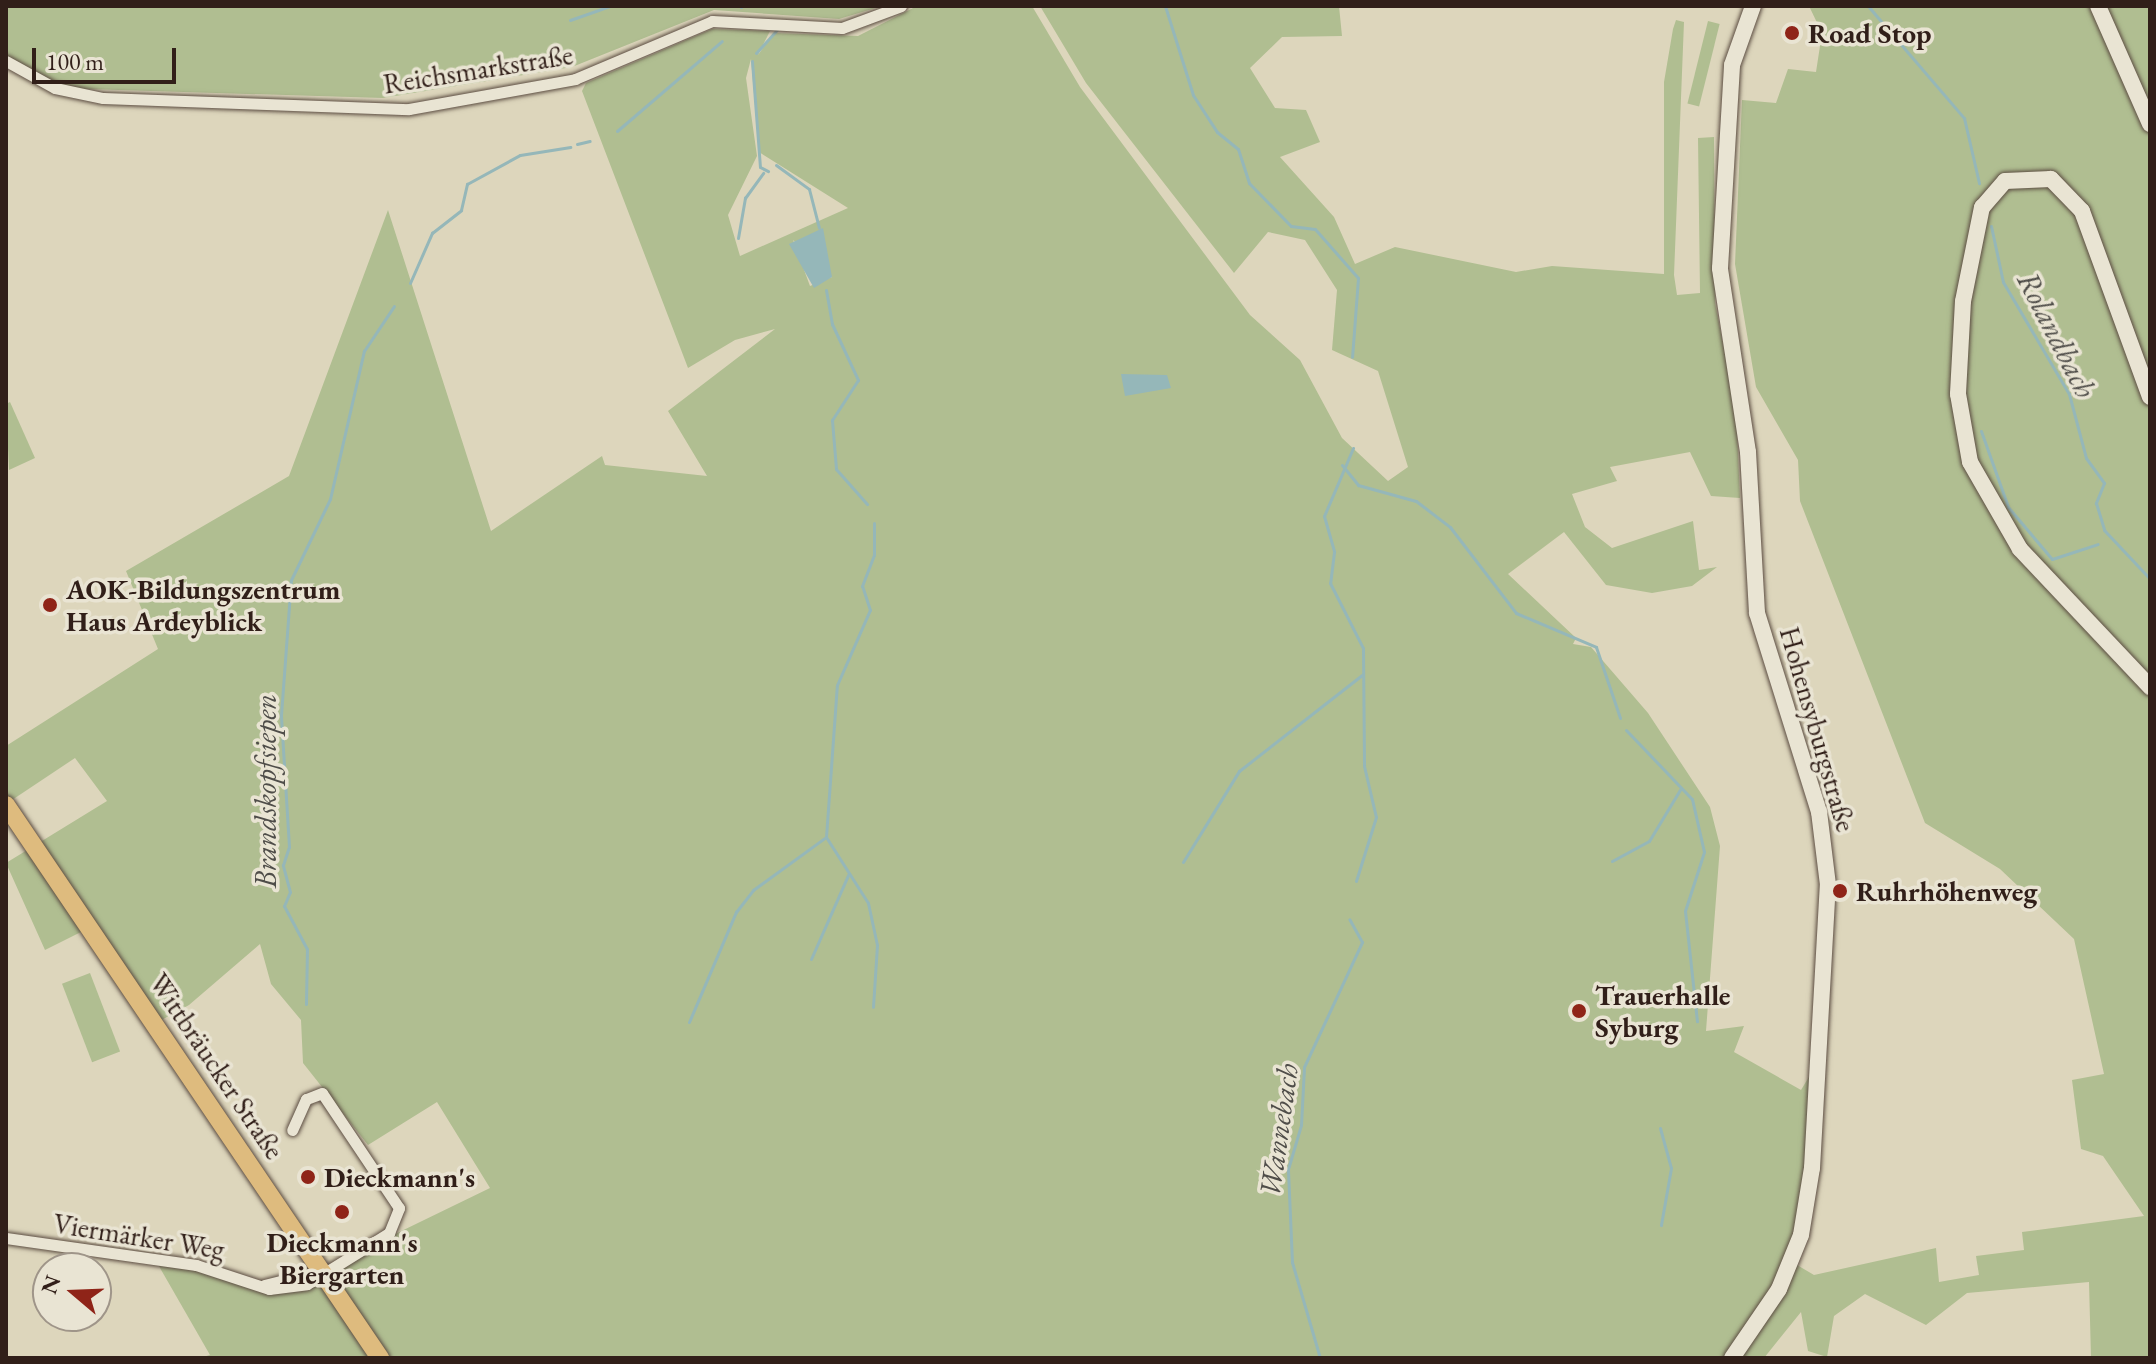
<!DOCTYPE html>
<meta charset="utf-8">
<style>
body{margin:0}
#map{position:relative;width:2156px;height:1364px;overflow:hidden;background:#ddd6bc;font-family:"EB Garamond",serif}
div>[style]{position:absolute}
.green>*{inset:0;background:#b0be91;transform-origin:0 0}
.water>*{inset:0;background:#95b7b9}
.stream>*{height:3px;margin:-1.5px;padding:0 1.5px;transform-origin:1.5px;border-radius:1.5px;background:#95b7b9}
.roads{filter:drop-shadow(0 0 2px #5c4d42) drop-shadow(0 0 2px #5c4d42)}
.street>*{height:11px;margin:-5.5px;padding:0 5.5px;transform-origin:5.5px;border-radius:5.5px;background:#e9e4d3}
.secondary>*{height:16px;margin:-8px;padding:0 8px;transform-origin:8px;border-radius:8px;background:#e9e4d3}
.primary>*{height:18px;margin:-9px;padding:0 9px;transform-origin:9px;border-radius:9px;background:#debb7e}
.dots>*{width:22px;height:22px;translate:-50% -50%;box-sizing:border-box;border:4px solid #e9e4d3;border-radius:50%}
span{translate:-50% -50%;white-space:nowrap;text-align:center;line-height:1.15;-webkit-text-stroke:7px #e9e4d3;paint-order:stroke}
.poi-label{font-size:28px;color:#311f19;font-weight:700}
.left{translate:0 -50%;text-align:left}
.street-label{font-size:28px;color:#311f19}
.water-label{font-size:30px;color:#4f4d49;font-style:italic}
.frame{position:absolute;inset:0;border:8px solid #311f19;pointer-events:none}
.north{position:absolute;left:32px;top:1252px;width:80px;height:80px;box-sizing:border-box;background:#e9e4d3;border:2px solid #9f9589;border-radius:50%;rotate:289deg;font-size:22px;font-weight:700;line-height:32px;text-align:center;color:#311f19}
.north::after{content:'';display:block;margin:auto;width:28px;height:36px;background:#8f2418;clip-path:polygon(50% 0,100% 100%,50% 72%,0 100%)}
.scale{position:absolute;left:32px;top:48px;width:144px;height:36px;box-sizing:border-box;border:4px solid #311f19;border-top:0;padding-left:10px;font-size:24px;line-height:28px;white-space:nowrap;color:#311f19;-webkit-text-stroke:6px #e9e4d3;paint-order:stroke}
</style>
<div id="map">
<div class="green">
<div style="clip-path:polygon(6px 6px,882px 6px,839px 19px,714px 10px,572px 67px,383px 98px,55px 88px,6px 61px)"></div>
<div style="clip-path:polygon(evenodd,917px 6px,1032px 6px,1080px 87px,1250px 315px,1300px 360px,1342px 438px,1388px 481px,1408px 467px,1378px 371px,1332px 350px,1337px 290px,1305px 240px,1268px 232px,1234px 273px,1086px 83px,1040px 6px,1339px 6px,1342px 36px,1282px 37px,1250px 68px,1275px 108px,1306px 110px,1320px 142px,1280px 157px,1334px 217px,1355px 264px,1395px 247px,1516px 272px,1552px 266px,1664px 274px,1664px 82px,1673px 29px,1676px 20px,1684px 22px,1674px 275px,1677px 295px,1700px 293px,1698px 138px,1714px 137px,1715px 303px,1736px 410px,1740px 498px,1711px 496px,1690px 452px,1610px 467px,1617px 481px,1572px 494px,1585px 527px,1612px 548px,1693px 521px,1699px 570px,1717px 567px,1692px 586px,1652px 593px,1606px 585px,1564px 532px,1508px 574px,1576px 638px,1573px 644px,1591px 647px,1648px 713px,1710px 807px,1720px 846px,1706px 1031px,1744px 1026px,1734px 1052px,1801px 1090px,1818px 1062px,1792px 1262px,1814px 1275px,1936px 1248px,1939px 1282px,1979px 1275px,1976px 1256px,2024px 1250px,2022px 1232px,2144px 1216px,2103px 1156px,2081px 1149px,2072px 1080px,2104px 1074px,2074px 939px,2000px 869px,1925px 823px,1800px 501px,1798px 460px,1756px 387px,1735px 264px,1742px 100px,1776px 103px,1788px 69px,1816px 72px,1822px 33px,1809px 6px,2150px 6px,2150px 1358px,2091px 1358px,2089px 1282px,1967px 1293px,1926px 1325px,1865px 1294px,1834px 1316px,1827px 1357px,1808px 1351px,1801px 1312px,1764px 1358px,380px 1358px,375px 1351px,367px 1358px,199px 1358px,210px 1355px,156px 1261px,280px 1290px,490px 1188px,437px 1102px,368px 1145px,303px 1063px,301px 1020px,271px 984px,260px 944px,189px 1005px,156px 1023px,91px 927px,45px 950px,6px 863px,107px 801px,75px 758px,6px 804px,6px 746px,158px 649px,126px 571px,289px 476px,388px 210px,491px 531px,602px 456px,605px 465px,707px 476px,668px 411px,775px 329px,735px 340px,688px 368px,582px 91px,586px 83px,712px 29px,770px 31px,758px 55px,774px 33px,858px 36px,917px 6px,751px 59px,759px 152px,848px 208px,740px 256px,728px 215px,757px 156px,746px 78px,751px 59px,917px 6px,793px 240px,832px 277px,810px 286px,793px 240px)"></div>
<div style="left:1708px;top:21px;width:12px;height:85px;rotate:14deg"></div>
<div style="clip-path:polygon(10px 402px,35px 458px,9px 470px,6px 404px)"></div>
<div style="left:90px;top:973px;width:84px;height:30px;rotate:69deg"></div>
</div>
<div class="water">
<div style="clip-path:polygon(823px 228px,832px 277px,814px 288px,789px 244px)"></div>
<div style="clip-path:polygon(1121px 374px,1167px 375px,1171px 388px,1125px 396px)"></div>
</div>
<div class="stream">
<div style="left:1165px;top:6px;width:93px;rotate:72.5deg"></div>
<div style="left:1193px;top:95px;width:44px;rotate:57deg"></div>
<div style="left:1217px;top:132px;width:27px;rotate:39deg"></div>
<div style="left:1238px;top:149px;width:36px;rotate:72deg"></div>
<div style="left:1249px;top:183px;width:60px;rotate:45.7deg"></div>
<div style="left:1291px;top:226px;width:24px;rotate:7deg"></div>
<div style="left:1315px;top:229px;width:65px;rotate:48.7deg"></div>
<div style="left:1358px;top:278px;width:79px;rotate:94.3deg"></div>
<div style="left:1868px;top:6px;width:148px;rotate:49.4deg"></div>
<div style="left:1964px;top:118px;width:67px;rotate:77deg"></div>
<div style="left:741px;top:7px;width:1px;rotate:-90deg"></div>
<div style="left:570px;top:20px;width:42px;rotate:-19.3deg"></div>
<div style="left:756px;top:53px;width:31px;rotate:-48deg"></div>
<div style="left:752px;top:61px;width:106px;rotate:85.7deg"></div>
<div style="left:760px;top:167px;width:9px;rotate:27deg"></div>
<div style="left:617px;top:131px;width:138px;rotate:-40.6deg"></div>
<div style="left:577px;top:144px;width:13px;rotate:-13deg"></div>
<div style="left:776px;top:165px;width:41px;rotate:36deg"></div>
<div style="left:809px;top:189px;width:40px;rotate:75.6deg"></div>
<div style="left:1991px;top:226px;width:57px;rotate:77.9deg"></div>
<div style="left:2003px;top:282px;width:130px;rotate:59.5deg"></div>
<div style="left:2069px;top:394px;width:66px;rotate:75.1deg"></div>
<div style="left:2086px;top:458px;width:31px;rotate:54deg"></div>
<div style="left:2104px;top:483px;width:22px;rotate:112deg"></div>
<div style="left:2096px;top:503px;width:28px;rotate:73deg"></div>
<div style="left:2104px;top:530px;width:67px;rotate:46.8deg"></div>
<div style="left:738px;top:238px;width:41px;rotate:-80.1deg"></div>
<div style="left:745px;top:198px;width:31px;rotate:-54deg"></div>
<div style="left:410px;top:283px;width:55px;rotate:-66.3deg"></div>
<div style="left:432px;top:233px;width:37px;rotate:-38deg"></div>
<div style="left:461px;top:210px;width:27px;rotate:-77deg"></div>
<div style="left:467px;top:184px;width:60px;rotate:-28.7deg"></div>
<div style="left:520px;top:155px;width:51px;rotate:-9.1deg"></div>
<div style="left:826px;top:290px;width:35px;rotate:80deg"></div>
<div style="left:832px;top:324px;width:62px;rotate:65.1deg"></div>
<div style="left:858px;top:380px;width:48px;rotate:123deg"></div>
<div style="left:832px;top:420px;width:49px;rotate:85.3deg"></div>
<div style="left:836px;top:469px;width:47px;rotate:48.5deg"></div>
<div style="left:1981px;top:431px;width:81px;rotate:70.4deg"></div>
<div style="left:2008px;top:507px;width:68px;rotate:49.8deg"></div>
<div style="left:2052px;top:559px;width:48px;rotate:-18.1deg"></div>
<div style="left:1353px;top:448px;width:74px;rotate:113.1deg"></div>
<div style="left:1324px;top:516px;width:37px;rotate:74deg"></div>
<div style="left:1334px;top:552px;width:31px;rotate:97deg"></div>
<div style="left:1330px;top:583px;width:73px;rotate:63.1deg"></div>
<div style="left:1363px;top:648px;width:118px;rotate:89.5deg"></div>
<div style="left:1364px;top:766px;width:52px;rotate:76.8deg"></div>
<div style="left:1376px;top:817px;width:67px;rotate:107.4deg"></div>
<div style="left:1342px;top:465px;width:26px;rotate:51deg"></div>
<div style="left:1358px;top:485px;width:60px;rotate:15.4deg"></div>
<div style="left:1416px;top:501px;width:43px;rotate:37.4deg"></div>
<div style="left:1450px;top:527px;width:108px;rotate:52.5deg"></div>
<div style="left:1516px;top:613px;width:87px;rotate:23deg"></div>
<div style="left:1596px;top:647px;width:75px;rotate:71.3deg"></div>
<div style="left:1626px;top:730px;width:95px;rotate:46.3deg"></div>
<div style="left:1692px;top:799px;width:54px;rotate:77.2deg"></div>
<div style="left:1704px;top:852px;width:62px;rotate:107.9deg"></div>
<div style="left:1685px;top:911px;width:111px;rotate:83.8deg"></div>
<div style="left:826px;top:837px;width:152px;rotate:-85.9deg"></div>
<div style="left:837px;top:685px;width:82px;rotate:-66.3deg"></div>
<div style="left:870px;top:610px;width:25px;rotate:-108deg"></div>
<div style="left:862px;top:586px;width:33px;rotate:-69deg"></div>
<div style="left:874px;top:555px;width:32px;rotate:-90deg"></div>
<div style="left:826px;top:837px;width:78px;rotate:57.5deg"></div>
<div style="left:868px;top:903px;width:43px;rotate:77.9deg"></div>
<div style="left:877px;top:945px;width:62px;rotate:93.7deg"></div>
<div style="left:1612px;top:861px;width:42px;rotate:-28.4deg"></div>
<div style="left:1649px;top:841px;width:62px;rotate:-58.9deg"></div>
<div style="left:1183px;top:862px;width:107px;rotate:-58.4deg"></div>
<div style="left:1239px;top:771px;width:156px;rotate:-38deg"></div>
<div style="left:811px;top:959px;width:92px;rotate:-66.2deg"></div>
<div style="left:306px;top:1004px;width:55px;rotate:-89deg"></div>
<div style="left:307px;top:949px;width:49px;rotate:-118.1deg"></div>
<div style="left:284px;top:906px;width:15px;rotate:-67deg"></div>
<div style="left:290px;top:892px;width:28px;rotate:-105deg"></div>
<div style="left:283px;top:865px;width:19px;rotate:-72deg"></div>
<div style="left:289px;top:847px;width:132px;rotate:-93.5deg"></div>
<div style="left:281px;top:715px;width:135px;rotate:-85.8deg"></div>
<div style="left:291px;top:580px;width:90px;rotate:-64.3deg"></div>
<div style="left:330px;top:499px;width:152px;rotate:-77.1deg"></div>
<div style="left:364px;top:351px;width:54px;rotate:-56.3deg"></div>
<div style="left:689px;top:1022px;width:120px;rotate:-66.9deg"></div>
<div style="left:736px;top:912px;width:28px;rotate:-52deg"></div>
<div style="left:753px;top:890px;width:90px;rotate:-36deg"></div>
<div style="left:1660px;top:1128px;width:41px;rotate:74.6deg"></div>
<div style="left:1671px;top:1168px;width:58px;rotate:100deg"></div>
<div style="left:1320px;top:1358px;width:100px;rotate:-106.3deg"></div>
<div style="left:1292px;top:1262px;width:93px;rotate:-92.5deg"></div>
<div style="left:1288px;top:1169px;width:46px;rotate:-73.5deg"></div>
<div style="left:1301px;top:1125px;width:58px;rotate:-87deg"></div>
<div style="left:1304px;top:1067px;width:138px;rotate:-65.1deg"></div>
<div style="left:1362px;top:942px;width:26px;rotate:-119deg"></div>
</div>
<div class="roads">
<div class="street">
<div style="left:6px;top:61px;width:56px;rotate:28.9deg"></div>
<div style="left:55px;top:88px;width:49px;rotate:11.8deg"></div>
<div style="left:103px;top:98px;width:306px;rotate:2.1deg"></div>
<div style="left:409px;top:109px;width:169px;rotate:-10.2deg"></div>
<div style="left:575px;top:79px;width:149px;rotate:-22.9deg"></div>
<div style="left:712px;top:21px;width:130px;rotate:3.1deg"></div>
<div style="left:842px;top:28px;width:63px;rotate:-20.4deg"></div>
<div style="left:6px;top:1238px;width:192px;rotate:8.1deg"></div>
<div style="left:196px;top:1265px;width:77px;rotate:18.2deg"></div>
<div style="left:269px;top:1289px;width:38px;rotate:-7deg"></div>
<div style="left:307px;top:1284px;width:97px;rotate:-31.9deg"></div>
<div style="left:389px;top:1233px;width:27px;rotate:-68deg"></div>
<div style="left:399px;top:1208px;width:138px;rotate:-123.8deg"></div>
<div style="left:322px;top:1093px;width:17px;rotate:159deg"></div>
<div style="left:306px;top:1099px;width:34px;rotate:114deg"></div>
<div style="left:264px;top:1285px;width:59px;rotate:-13.8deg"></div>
</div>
<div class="secondary">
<div style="left:2098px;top:6px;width:129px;rotate:66.2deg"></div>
<div style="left:2150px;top:397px;width:198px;rotate:-110.1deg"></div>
<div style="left:2082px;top:211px;width:45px;rotate:-134.1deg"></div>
<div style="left:2051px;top:179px;width:46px;rotate:177.5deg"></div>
<div style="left:2005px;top:181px;width:35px;rotate:131deg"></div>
<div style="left:1982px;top:207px;width:96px;rotate:101.4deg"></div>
<div style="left:1963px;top:301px;width:93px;rotate:93.1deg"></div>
<div style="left:1958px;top:394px;width:69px;rotate:80deg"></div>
<div style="left:1970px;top:462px;width:100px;rotate:60.1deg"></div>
<div style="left:2020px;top:549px;width:190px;rotate:46.7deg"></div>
<div style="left:1732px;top:1358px;width:83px;rotate:-55.7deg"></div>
<div style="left:1779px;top:1289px;width:58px;rotate:-67.8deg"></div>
<div style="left:1801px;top:1235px;width:68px;rotate:-80.7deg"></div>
<div style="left:1812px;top:1168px;width:283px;rotate:-86.8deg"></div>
<div style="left:1828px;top:885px;width:74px;rotate:-97deg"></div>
<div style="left:1819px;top:812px;width:208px;rotate:-107.3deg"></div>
<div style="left:1757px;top:613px;width:161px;rotate:-93.2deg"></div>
<div style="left:1748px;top:452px;width:186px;rotate:-98.7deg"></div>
<div style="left:1720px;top:268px;width:203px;rotate:-86.6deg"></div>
<div style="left:1732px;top:65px;width:63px;rotate:-70.4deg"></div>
</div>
<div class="primary">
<div style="left:6px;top:805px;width:668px;rotate:55.93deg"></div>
</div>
</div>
<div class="dots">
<div style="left:1792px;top:33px;background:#8f2418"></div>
<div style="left:50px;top:605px;background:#8f2418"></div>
<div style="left:1840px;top:891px;background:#8f2418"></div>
<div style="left:1579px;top:1011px;background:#8f2418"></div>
<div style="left:308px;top:1177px;background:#8f2418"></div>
<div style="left:342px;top:1212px;background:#8f2418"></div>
</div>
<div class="poi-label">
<span class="left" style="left:1808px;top:33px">Road Stop</span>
<span class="left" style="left:66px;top:605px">AOK-Bildungszentrum<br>Haus Ardeyblick</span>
<span class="left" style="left:1856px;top:891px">Ruhrhöhenweg</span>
<span class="left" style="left:1595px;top:1011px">Trauerhalle<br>Syburg</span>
<span class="left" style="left:324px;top:1177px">Dieckmann's</span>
<span style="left:342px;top:1258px">Dieckmann's<br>Biergarten</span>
</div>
<div class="street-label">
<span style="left:478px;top:69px;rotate:-9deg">Reichsmarkstraße</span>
<span style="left:1818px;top:729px;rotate:74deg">Hohensyburgstraße</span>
<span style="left:217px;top:1066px;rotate:56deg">Wittbräucker Straße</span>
<span style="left:139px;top:1236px;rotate:9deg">Viermärker Weg</span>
</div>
<div class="water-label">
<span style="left:2056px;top:335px;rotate:63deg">Rolandbach</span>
<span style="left:266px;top:791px;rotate:-90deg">Brandskopfsiepen</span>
<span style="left:1279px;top:1130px;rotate:-82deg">Wannebach</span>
</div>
<div class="frame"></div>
<div class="north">N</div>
<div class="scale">100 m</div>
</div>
